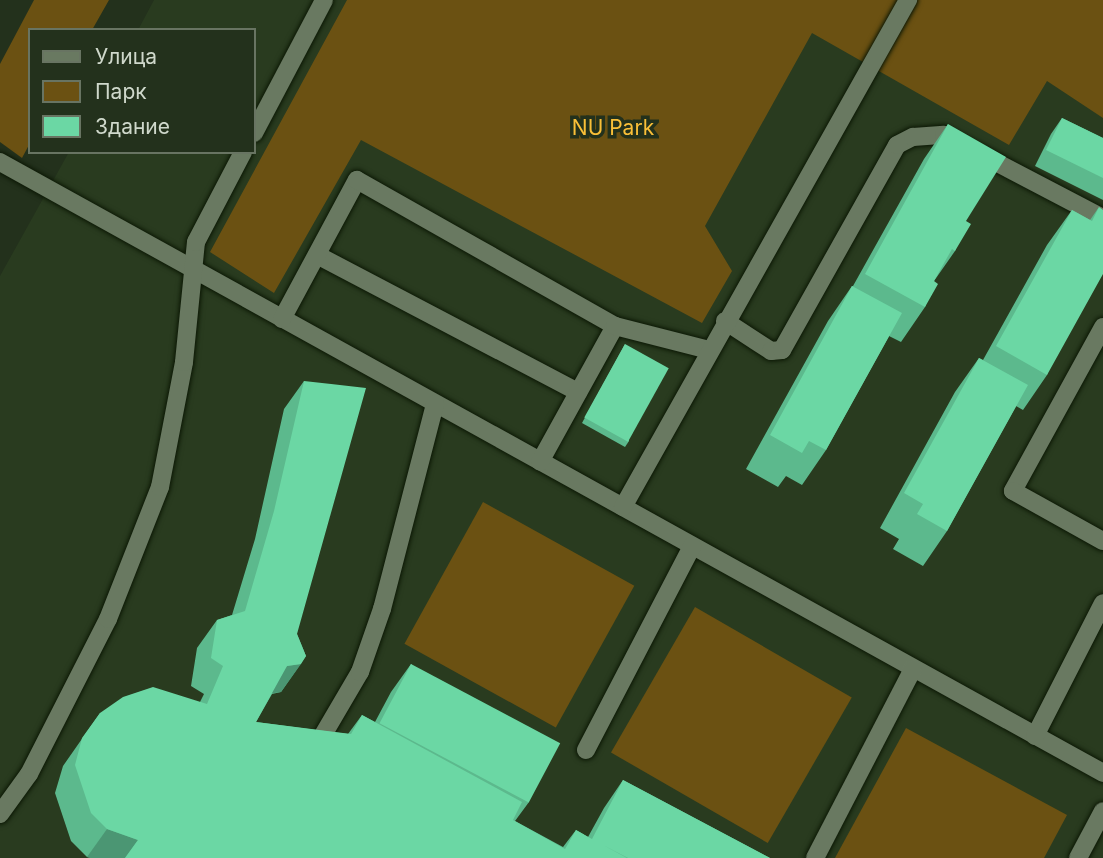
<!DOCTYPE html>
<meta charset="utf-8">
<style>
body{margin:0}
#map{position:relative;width:1103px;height:858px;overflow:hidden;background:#23311c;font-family:Inter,sans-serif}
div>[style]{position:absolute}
.built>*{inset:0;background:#293b1f}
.green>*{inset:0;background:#6b5112;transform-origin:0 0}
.roads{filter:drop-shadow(0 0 2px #0c1805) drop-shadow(0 0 2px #0c1805)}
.minor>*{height:18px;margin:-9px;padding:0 9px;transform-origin:9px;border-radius:9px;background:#697961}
.wall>*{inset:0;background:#5cb98d}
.shaded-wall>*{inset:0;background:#4b9673}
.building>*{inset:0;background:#6bd7a4;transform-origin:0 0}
span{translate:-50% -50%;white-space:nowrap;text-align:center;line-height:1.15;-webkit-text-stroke:7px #23311c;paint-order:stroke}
.park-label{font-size:21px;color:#f9bf38}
.legend{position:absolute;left:28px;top:28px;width:228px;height:126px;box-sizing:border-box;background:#23311c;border:2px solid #687462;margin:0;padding:9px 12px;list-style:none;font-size:21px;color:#cfd8cb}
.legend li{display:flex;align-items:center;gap:14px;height:35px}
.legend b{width:35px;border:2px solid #687462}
</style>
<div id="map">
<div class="built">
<div style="clip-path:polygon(154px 0,1103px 0,1103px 858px,0 858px,0 276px,69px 152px,254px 152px,254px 30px,138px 30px)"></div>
</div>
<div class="green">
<div style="clip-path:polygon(34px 0,109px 0,92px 30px,30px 30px,30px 143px,22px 158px,0 142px,0 64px)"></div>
<div style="clip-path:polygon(347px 0,1103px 0,1103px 118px,1047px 81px,1009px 145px,812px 33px,705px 226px,732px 271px,702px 323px,361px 140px,274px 293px,210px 252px)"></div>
<div style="left:483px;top:502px;width:173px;height:162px;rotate:29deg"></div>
<div style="left:695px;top:607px;width:181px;height:168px;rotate:30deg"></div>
<div style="clip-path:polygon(906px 728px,1067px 815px,1044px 858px,835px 858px)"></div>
</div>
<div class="roads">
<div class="minor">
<div style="left:254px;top:133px;width:150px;rotate:-62.2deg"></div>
<div style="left:0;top:162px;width:1261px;rotate:28.98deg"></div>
<div style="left:317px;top:255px;width:295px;rotate:27.7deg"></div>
<div style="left:282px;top:319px;width:158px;rotate:-61.7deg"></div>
<div style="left:357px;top:180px;width:296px;rotate:29.5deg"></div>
<div style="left:615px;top:326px;width:155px;rotate:118.9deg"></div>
<div style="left:725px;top:321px;width:55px;rotate:33.1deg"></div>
<div style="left:771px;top:351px;width:11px;rotate:-5deg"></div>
<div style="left:782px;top:350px;width:235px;rotate:-60.7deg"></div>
<div style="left:897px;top:145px;width:18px;rotate:-27deg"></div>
<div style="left:913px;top:137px;width:31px;rotate:-4deg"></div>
<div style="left:944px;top:135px;width:179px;rotate:27.6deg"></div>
<div style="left:615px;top:326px;width:97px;rotate:14.3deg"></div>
<div style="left:1103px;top:327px;width:187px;rotate:118.8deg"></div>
<div style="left:1013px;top:491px;width:103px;rotate:29.1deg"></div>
<div style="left:623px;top:507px;width:582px;rotate:-60.66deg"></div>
<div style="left:1035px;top:736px;width:149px;rotate:-62.9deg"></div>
<div style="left:586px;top:750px;width:230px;rotate:-62.5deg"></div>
<div style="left:313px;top:752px;width:93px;rotate:-59.6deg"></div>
<div style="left:360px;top:672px;width:67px;rotate:-70.8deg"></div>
<div style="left:382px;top:609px;width:212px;rotate:-75.5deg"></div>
<div style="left:0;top:814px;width:49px;rotate:-54.1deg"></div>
<div style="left:29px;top:774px;width:174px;rotate:-63deg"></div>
<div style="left:108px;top:619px;width:142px;rotate:-68.5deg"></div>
<div style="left:160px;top:487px;width:127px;rotate:-79.1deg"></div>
<div style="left:184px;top:362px;width:121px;rotate:-84.3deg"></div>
<div style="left:196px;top:242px;width:102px;rotate:-62.4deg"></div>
<div style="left:815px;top:858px;width:213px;rotate:-62.6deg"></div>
<div style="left:1078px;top:858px;width:53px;rotate:-62deg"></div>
</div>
</div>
<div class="wall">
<div style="clip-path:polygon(1062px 118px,1103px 138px,1103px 200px,1035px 166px,1051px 134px)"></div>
<div style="clip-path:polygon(948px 124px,966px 221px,955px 251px,934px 281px,925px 307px,901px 342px,889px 336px,826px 450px,802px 485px,786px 476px,778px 487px,746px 469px,828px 321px,852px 286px,853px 286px,924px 159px)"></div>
<div style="clip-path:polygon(1099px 207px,1047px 375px,1023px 410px,1016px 406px,947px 531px,923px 566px,893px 549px,899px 539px,880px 528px,955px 392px,979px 358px,983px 360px,1047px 245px,1072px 210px,1090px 220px)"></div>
<div style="clip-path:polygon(625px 344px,629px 441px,625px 447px,582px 423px)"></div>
<div style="clip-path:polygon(304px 381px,297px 634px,306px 656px,281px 692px,272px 694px,256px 722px,348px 734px,362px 715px,375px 722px,391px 692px,411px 664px,529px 802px,515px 821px,563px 847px,576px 830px,588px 837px,604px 808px,623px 780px,770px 858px,91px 858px,87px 857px,71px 841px,55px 793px,63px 766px,100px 713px,200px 702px,204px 694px,191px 686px,197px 648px,217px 620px,232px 615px,255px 539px,284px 409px)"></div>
</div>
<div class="shaded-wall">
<div style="clip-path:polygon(301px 664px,281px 692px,267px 694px,287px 666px)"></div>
<div style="clip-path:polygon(107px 829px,138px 840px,125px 858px,91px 858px,87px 857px)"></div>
</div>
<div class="building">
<div style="clip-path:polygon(1062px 118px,1103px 138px,1103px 178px,1046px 150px)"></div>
<div style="clip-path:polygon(948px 124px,1006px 157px,966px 221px,971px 224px,955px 251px,952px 249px,934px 281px,938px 284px,925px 307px,865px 274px)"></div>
<div style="clip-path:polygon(1099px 207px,1103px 210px,1103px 274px,1047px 375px,996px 346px,1072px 210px,1092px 221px)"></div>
<div style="clip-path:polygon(852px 286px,902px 313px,826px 450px,809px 441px,802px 453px,770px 435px)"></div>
<div style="left:625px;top:344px;width:50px;height:84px;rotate:29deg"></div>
<div style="clip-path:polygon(979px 358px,1028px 385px,947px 531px,917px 514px,923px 504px,904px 493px)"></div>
<div style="clip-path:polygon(304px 381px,366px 388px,297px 634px,306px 656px,301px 664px,287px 666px,256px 722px,351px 734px,362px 715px,522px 802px,513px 820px,565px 849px,576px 830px,592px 839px,623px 780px,770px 858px,628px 858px,603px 845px,627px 858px,125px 858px,138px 840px,107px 829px,91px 813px,75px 765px,82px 738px,100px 713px,123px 697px,153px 687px,207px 704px,223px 666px,211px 658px,217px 620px,245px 611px,274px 511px)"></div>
<div style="left:411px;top:664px;width:169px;height:67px;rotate:28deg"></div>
</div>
<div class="park-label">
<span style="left:613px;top:128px">NU Park</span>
</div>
<ul class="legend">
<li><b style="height:9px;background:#697961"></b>Улица</li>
<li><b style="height:19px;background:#6b5112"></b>Парк</li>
<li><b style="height:19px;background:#6bd7a4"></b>Здание</li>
</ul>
</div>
